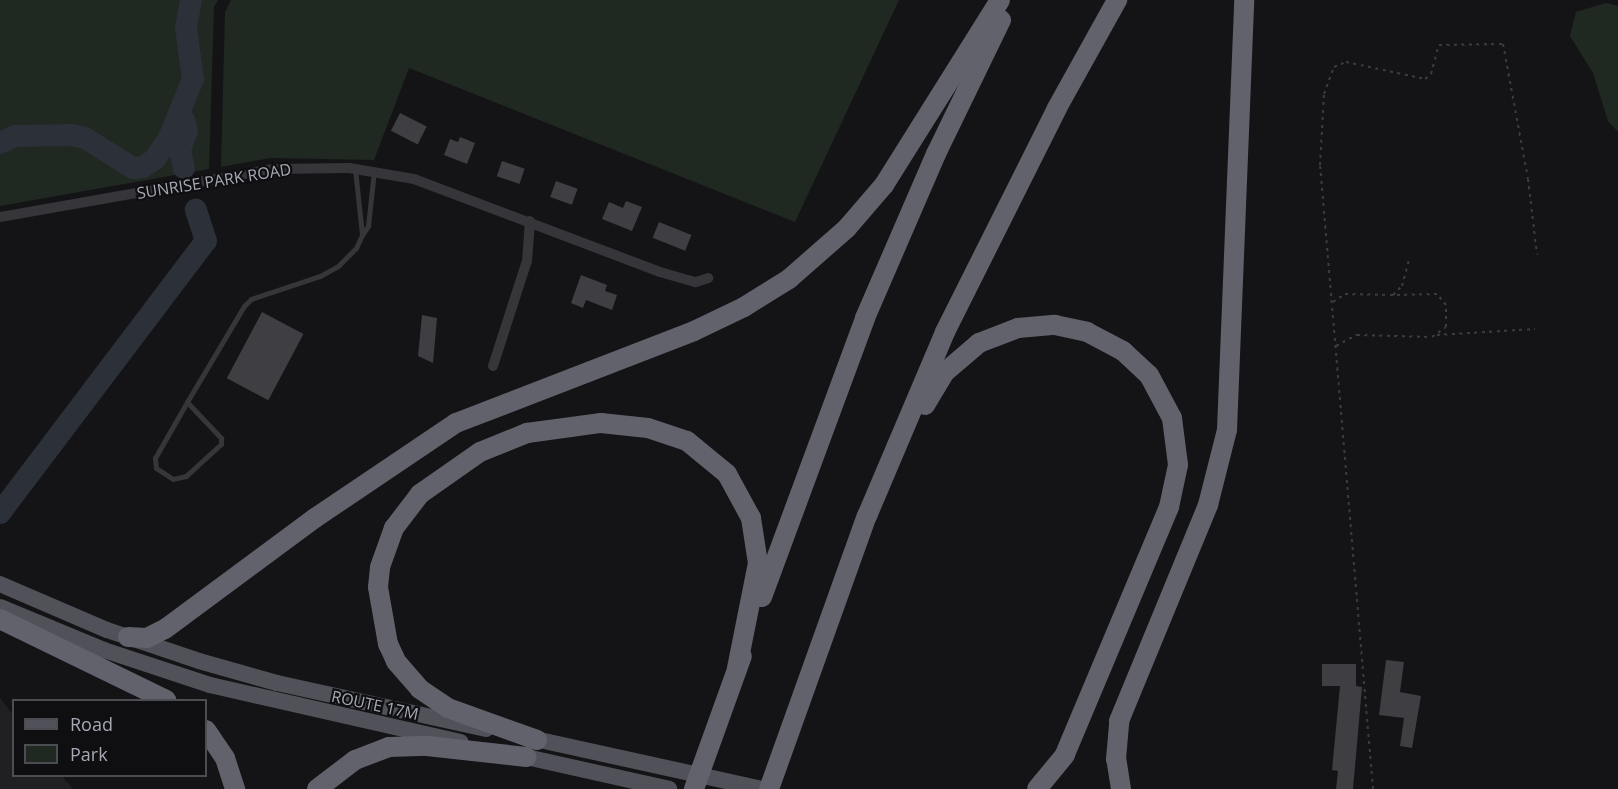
<!DOCTYPE html>
<style>
body{margin:0}
#map{position:relative;width:1618px;height:789px;overflow:hidden;background:#141416;font-family:"Open Sans",sans-serif}
div>[style]{position:absolute}
.built>*{inset:0;background:#202023}
.green>*{inset:0;background:#202822}
.river>*{height:22px;margin:-11px;padding:0 11px;transform-origin:11px;border-radius:11px;background:#2b3039}
.building>*{inset:0;background:#3e3e43;transform-origin:0 0}
.path>*{height:2px;margin-top:-1px;transform-origin:0;background:repeating-linear-gradient(90deg,#3b3c41 0 3px,transparent 0 7.5px)}
.service>*{height:5px;margin:-2.5px;padding:0 2.5px;transform-origin:2.5px;border-radius:2.5px;background:#35353a}
.minor>*{height:10px;margin:-5px;padding:0 5px;transform-origin:5px;border-radius:5px;background:#35353a}
.primary>*{height:16px;margin:-8px;padding:0 8px;transform-origin:8px;border-radius:8px;background:#515259}
.motorway>*{height:20px;margin:-10px;padding:0 10px;transform-origin:10px;border-radius:10px;background:#61626b}
span{translate:-50% -50%;white-space:nowrap;text-align:center;line-height:1.15;-webkit-text-stroke:4.5px #0f0f11;paint-order:stroke}
.street-label{font-size:16px;color:#a6a9b5}
.legend{position:absolute;left:12px;top:699px;width:195px;height:78px;box-sizing:border-box;background:#0f0f11;border:2px solid #4b4d53;margin:0;padding:8px 10px;list-style:none;font-size:18px;color:#a6a9b5}
.legend li{display:flex;align-items:center;gap:12px;height:30px}
.legend b{width:30px;border:2px solid #4b4d53}
</style>
<div id="map">
<div class="built">
<div style="clip-path:polygon(0 698px,13px 715px,14px 776px,62px 776px,73px 789px,0 789px)"></div>
</div>
<div class="green">
<div style="clip-path:polygon(0 0,218px 0,214px 7px,209px 169px,0 206px)"></div>
<div style="clip-path:polygon(231px 0,899px 0,795px 222px,409px 68px,374px 160px,270px 158px,221px 167px,225px 12px)"></div>
<div style="clip-path:polygon(1606px 3px,1618px 6px,1618px 132px,1608px 121px,1593px 73px,1570px 36px,1576px 12px)"></div>
</div>
<div class="river">
<div style="left:0;top:143px;width:17px;rotate:-25deg"></div>
<div style="left:15px;top:136px;width:57px;rotate:-1deg"></div>
<div style="left:72px;top:135px;width:13px;rotate:13deg"></div>
<div style="left:85px;top:138px;width:57px;rotate:32deg"></div>
<div style="left:133px;top:168px;width:10px;rotate:-6deg"></div>
<div style="left:143px;top:167px;width:14px;rotate:-34deg"></div>
<div style="left:155px;top:159px;width:25px;rotate:-56deg"></div>
<div style="left:169px;top:138px;width:64px;rotate:-67.9deg"></div>
<div style="left:193px;top:79px;width:51px;rotate:-97.8deg"></div>
<div style="left:186px;top:28px;width:28px;rotate:-80deg"></div>
<div style="left:184px;top:168px;width:18px;rotate:-103deg"></div>
<div style="left:180px;top:150px;width:20px;rotate:-70deg"></div>
<div style="left:187px;top:131px;width:11px;rotate:-105deg"></div>
<div style="left:0;top:513px;width:341px;rotate:-52.9deg"></div>
<div style="left:206px;top:241px;width:33px;rotate:-108deg"></div>
</div>
<div class="building">
<div style="left:400px;top:113px;width:30px;height:20px;rotate:27deg"></div>
<div style="clip-path:polygon(460px 137px,475px 143px,467px 164px,444px 155px,450px 139px,458px 142px)"></div>
<div style="left:502px;top:161px;width:24px;height:16px;rotate:19deg"></div>
<div style="left:556px;top:181px;width:23px;height:17px;rotate:20deg"></div>
<div style="clip-path:polygon(626px 201px,642px 207px,632px 231px,602px 219px,609px 202px,623px 208px)"></div>
<div style="left:659px;top:222px;width:35px;height:17px;rotate:22deg"></div>
<div style="clip-path:polygon(581px 275px,607px 285px,605px 291px,617px 295px,612px 310px,586px 300px,583px 308px,571px 303px)"></div>
<div style="left:262px;top:312px;width:47px;height:75px;rotate:28deg"></div>
<div style="clip-path:polygon(422px 315px,437px 318px,433px 363px,418px 356px)"></div>
<div style="clip-path:polygon(1386px 660px,1404px 662px,1400px 692px,1421px 696px,1412px 748px,1400px 746px,1404px 718px,1379px 715px)"></div>
<div style="clip-path:polygon(1322px 664px,1356px 664px,1356px 686px,1362px 687px,1353px 789px,1336px 789px,1338px 771px,1332px 770px,1340px 686px,1322px 686px)"></div>
</div>
<div class="path">
<div style="left:1333px;top:302px;width:14px;rotate:-34deg"></div>
<div style="left:1345px;top:294px;width:48px;rotate:1.2deg"></div>
<div style="left:1393px;top:295px;width:13px;rotate:-45deg"></div>
<div style="left:1402px;top:286px;width:27px;rotate:-75deg"></div>
<div style="left:1437px;top:335px;width:98px;rotate:-3.5deg"></div>
<div style="left:1336px;top:346px;width:24px;rotate:-28deg"></div>
<div style="left:1357px;top:335px;width:75px;rotate:1.5deg"></div>
<div style="left:1432px;top:337px;width:17px;rotate:-36deg"></div>
<div style="left:1446px;top:327px;width:22px;rotate:-90deg"></div>
<div style="left:1446px;top:305px;width:14px;rotate:-129deg"></div>
<div style="left:1437px;top:294px;width:44px;rotate:178.7deg"></div>
<div style="left:1373px;top:789px;width:626px;rotate:-94.85deg"></div>
<div style="left:1320px;top:165px;width:71px;rotate:-86.8deg"></div>
<div style="left:1324px;top:94px;width:29px;rotate:-70deg"></div>
<div style="left:1334px;top:67px;width:13px;rotate:-23deg"></div>
<div style="left:1346px;top:62px;width:81px;rotate:12.1deg"></div>
<div style="left:1425px;top:79px;width:8px;rotate:-40deg"></div>
<div style="left:1431px;top:74px;width:30px;rotate:-75deg"></div>
<div style="left:1439px;top:45px;width:64px;rotate:-0.9deg"></div>
<div style="left:1503px;top:44px;width:137px;rotate:79.5deg"></div>
<div style="left:1528px;top:179px;width:76px;rotate:83.2deg"></div>
</div>
<div class="service">
<div style="left:355px;top:169px;width:66px;rotate:83.9deg"></div>
<div style="left:362px;top:235px;width:11px;rotate:-56deg"></div>
<div style="left:368px;top:226px;width:55px;rotate:-83.8deg"></div>
<div style="left:187px;top:402px;width:50px;rotate:46.6deg"></div>
<div style="left:221px;top:438px;width:6px;rotate:90deg"></div>
<div style="left:221px;top:444px;width:47px;rotate:137.6deg"></div>
<div style="left:186px;top:476px;width:13px;rotate:167deg"></div>
<div style="left:173px;top:479px;width:20px;rotate:-147deg"></div>
<div style="left:156px;top:468px;width:10px;rotate:-96deg"></div>
<div style="left:155px;top:458px;width:64px;rotate:-60.3deg"></div>
<div style="left:187px;top:402px;width:112px;rotate:-59.3deg"></div>
<div style="left:244px;top:306px;width:10px;rotate:-45deg"></div>
<div style="left:251px;top:299px;width:73px;rotate:-18.4deg"></div>
<div style="left:320px;top:276px;width:21px;rotate:-29deg"></div>
<div style="left:338px;top:266px;width:25px;rotate:-45deg"></div>
<div style="left:356px;top:248px;width:14px;rotate:-65deg"></div>
</div>
<div class="minor">
<div style="left:0;top:217px;width:277px;rotate:-10deg"></div>
<div style="left:273px;top:169px;width:76px;rotate:-0.8deg"></div>
<div style="left:349px;top:168px;width:66px;rotate:9.6deg"></div>
<div style="left:414px;top:179px;width:263px;rotate:20.7deg"></div>
<div style="left:660px;top:272px;width:37px;rotate:16deg"></div>
<div style="left:696px;top:282px;width:13px;rotate:-18deg"></div>
<div style="left:493px;top:366px;width:110px;rotate:-72.1deg"></div>
<div style="left:527px;top:261px;width:40px;rotate:-85.7deg"></div>
</div>
<div class="primary">
<div style="left:0;top:584px;width:116px;rotate:23.3deg"></div>
<div style="left:107px;top:630px;width:97px;rotate:18.6deg"></div>
<div style="left:199px;top:661px;width:81px;rotate:15.8deg"></div>
<div style="left:277px;top:683px;width:214px;rotate:12.4deg"></div>
<div style="left:0;top:607px;width:113px;rotate:22.5deg"></div>
<div style="left:104px;top:650px;width:112px;rotate:18.3deg"></div>
<div style="left:210px;top:685px;width:257px;rotate:12.8deg"></div>
<div style="left:526px;top:737px;width:242px;rotate:12.4deg"></div>
<div style="left:513px;top:754px;width:160px;rotate:12.6deg"></div>
</div>
<div class="motorway">
<div style="left:925px;top:405px;width:37px;rotate:-59deg"></div>
<div style="left:944px;top:373px;width:46px;rotate:-40.6deg"></div>
<div style="left:979px;top:343px;width:42px;rotate:-21deg"></div>
<div style="left:1018px;top:328px;width:37px;rotate:-5deg"></div>
<div style="left:1055px;top:325px;width:33px;rotate:12deg"></div>
<div style="left:1087px;top:332px;width:41px;rotate:27.8deg"></div>
<div style="left:1123px;top:351px;width:35px;rotate:43deg"></div>
<div style="left:1149px;top:375px;width:49px;rotate:61.9deg"></div>
<div style="left:1172px;top:418px;width:47px;rotate:82.7deg"></div>
<div style="left:1178px;top:465px;width:43px;rotate:102.1deg"></div>
<div style="left:1169px;top:507px;width:269px;rotate:112.8deg"></div>
<div style="left:1065px;top:755px;width:44px;rotate:129.5deg"></div>
<div style="left:762px;top:597px;width:297px;rotate:-69.7deg"></div>
<div style="left:865px;top:318px;width:179px;rotate:-66.6deg"></div>
<div style="left:936px;top:154px;width:149px;rotate:-64.1deg"></div>
<div style="left:0;top:619px;width:185px;rotate:26deg"></div>
<div style="left:128px;top:637px;width:19px;rotate:3deg"></div>
<div style="left:147px;top:638px;width:20px;rotate:-27deg"></div>
<div style="left:165px;top:629px;width:187px;rotate:-36.5deg"></div>
<div style="left:315px;top:518px;width:170px;rotate:-34deg"></div>
<div style="left:456px;top:423px;width:255px;rotate:-21.1deg"></div>
<div style="left:694px;top:331px;width:55px;rotate:-25.6deg"></div>
<div style="left:744px;top:307px;width:53px;rotate:-31.9deg"></div>
<div style="left:789px;top:279px;width:77px;rotate:-41.3deg"></div>
<div style="left:847px;top:228px;width:57px;rotate:-49.3deg"></div>
<div style="left:884px;top:185px;width:218px;rotate:-57.9deg"></div>
<div style="left:206px;top:730px;width:34px;rotate:56deg"></div>
<div style="left:225px;top:758px;width:33px;rotate:72deg"></div>
<div style="left:537px;top:740px;width:95px;rotate:-160.2deg"></div>
<div style="left:448px;top:708px;width:34px;rotate:-146deg"></div>
<div style="left:420px;top:689px;width:37px;rotate:-131deg"></div>
<div style="left:396px;top:661px;width:19px;rotate:-115deg"></div>
<div style="left:388px;top:644px;width:58px;rotate:-100deg"></div>
<div style="left:378px;top:587px;width:20px;rotate:-84deg"></div>
<div style="left:380px;top:567px;width:41px;rotate:-70.3deg"></div>
<div style="left:394px;top:528px;width:43px;rotate:-52.6deg"></div>
<div style="left:420px;top:494px;width:73px;rotate:-35deg"></div>
<div style="left:480px;top:452px;width:51px;rotate:-22deg"></div>
<div style="left:527px;top:433px;width:75px;rotate:-7.7deg"></div>
<div style="left:601px;top:423px;width:47px;rotate:6.1deg"></div>
<div style="left:648px;top:428px;width:41px;rotate:18.4deg"></div>
<div style="left:687px;top:441px;width:52px;rotate:39.5deg"></div>
<div style="left:727px;top:474px;width:50px;rotate:61.4deg"></div>
<div style="left:751px;top:518px;width:46px;rotate:81.2deg"></div>
<div style="left:758px;top:563px;width:107px;rotate:101.3deg"></div>
<div style="left:317px;top:789px;width:48px;rotate:-37.3deg"></div>
<div style="left:355px;top:760px;width:36px;rotate:-21deg"></div>
<div style="left:389px;top:747px;width:38px;rotate:-2deg"></div>
<div style="left:427px;top:746px;width:100px;rotate:6.3deg"></div>
<div style="left:694px;top:789px;width:141px;rotate:-70.2deg"></div>
<div style="left:769px;top:789px;width:290px;rotate:-70.3deg"></div>
<div style="left:867px;top:516px;width:200px;rotate:-67deg"></div>
<div style="left:945px;top:332px;width:250px;rotate:-63.4deg"></div>
<div style="left:1057px;top:108px;width:124px;rotate:-60.9deg"></div>
<div style="left:1121px;top:789px;width:30px;rotate:-99deg"></div>
<div style="left:1116px;top:759px;width:38px;rotate:-85deg"></div>
<div style="left:1119px;top:721px;width:234px;rotate:-67.6deg"></div>
<div style="left:1208px;top:505px;width:77px;rotate:-75.8deg"></div>
<div style="left:1227px;top:430px;width:430px;rotate:-87.7deg"></div>
</div>
<div class="street-label">
<span style="left:214px;top:181px;rotate:-9deg">SUNRISE PARK ROAD</span>
<span style="left:375px;top:705px;rotate:12deg">ROUTE 17M</span>
</div>
<ul class="legend">
<li><b style="height:8px;background:#515259"></b>Road</li>
<li><b style="height:16px;background:#202822"></b>Park</li>
</ul>
</div>
